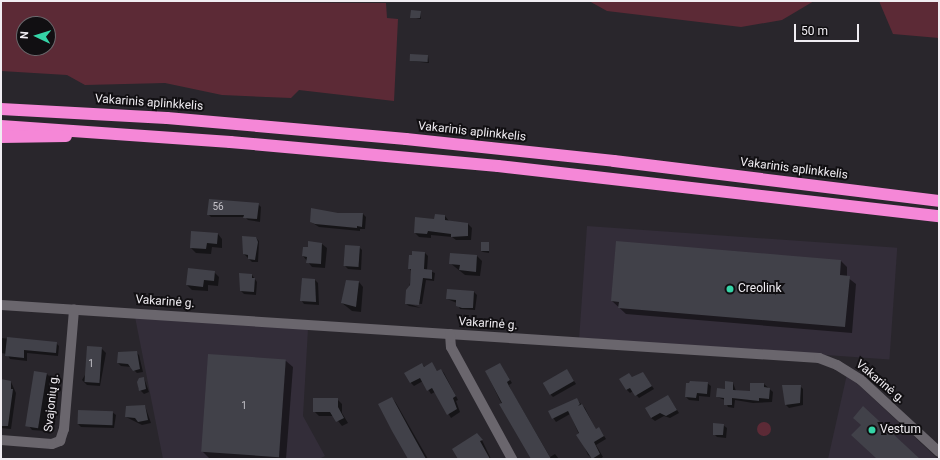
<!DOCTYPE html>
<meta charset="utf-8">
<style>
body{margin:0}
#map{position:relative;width:940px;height:460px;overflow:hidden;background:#29262c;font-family:Roboto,sans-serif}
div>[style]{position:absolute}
.built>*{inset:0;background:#332d39;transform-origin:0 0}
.green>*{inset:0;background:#5c2a36}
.round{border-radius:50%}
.shadow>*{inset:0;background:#0007}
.building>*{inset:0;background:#414149;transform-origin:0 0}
.minor>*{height:10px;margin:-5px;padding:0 5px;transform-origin:5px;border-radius:5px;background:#6a666d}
.highway>*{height:12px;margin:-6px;padding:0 6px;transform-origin:6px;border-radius:6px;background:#f587d7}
.dots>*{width:11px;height:11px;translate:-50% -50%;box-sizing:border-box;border:2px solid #110f12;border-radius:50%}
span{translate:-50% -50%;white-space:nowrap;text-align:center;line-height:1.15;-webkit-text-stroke:4px #110f12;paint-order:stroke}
.number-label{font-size:10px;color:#c4c2c8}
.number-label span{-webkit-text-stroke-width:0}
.street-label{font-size:12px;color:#f0edf2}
.poi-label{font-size:12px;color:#f0edf2}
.left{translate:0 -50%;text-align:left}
.frame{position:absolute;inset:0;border:2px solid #f0edf2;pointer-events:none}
.north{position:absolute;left:16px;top:16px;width:40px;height:40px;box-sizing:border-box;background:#110f12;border:1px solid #6a686c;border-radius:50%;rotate:274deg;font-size:11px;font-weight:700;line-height:16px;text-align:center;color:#f0edf2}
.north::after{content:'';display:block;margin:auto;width:14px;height:18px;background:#35d4a7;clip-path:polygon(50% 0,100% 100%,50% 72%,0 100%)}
.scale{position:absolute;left:794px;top:24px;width:65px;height:18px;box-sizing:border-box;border:2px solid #f0edf2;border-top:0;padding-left:5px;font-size:12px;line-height:14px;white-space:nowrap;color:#f0edf2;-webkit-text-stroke:3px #110f12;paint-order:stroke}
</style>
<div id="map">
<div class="built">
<div style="left:587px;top:226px;width:311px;height:112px;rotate:4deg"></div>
<div style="clip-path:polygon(135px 317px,308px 329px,303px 416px,325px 456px,319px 459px,163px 459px)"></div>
<div style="clip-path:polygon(847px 374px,938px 459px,828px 459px)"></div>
</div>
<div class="green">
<div style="clip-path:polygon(evenodd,1px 1px,386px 3px,387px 18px,398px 19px,394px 101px,299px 90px,291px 98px,222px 95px,165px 83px,85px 85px,67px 75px,1px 71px,1px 1px,24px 24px,48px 24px,48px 48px,24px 48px,24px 24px)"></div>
<div style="clip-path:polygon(589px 1px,814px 1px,782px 20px,741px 27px,607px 11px)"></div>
<div style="clip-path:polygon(879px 1px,939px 1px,939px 38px,893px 34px)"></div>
<div class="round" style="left:757px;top:422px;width:14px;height:14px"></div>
</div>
<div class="shadow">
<div style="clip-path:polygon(420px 12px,421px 19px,411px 17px)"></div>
<div style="clip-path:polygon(428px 56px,429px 63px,411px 61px)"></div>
<div style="clip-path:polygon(258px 204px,261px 207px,260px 222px,248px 220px,245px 217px,211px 217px,208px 214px)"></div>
<div style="clip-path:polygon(338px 214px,363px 214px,366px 217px,365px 229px,360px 229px,360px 231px,319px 227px,311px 222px)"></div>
<div style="clip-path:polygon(445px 216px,449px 221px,468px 224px,472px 228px,471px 240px,456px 240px,452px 237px,431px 235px,431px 238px,419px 237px,415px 233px)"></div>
<div style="clip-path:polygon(218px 234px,222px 239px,222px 248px,212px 247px,211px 254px,196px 253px,191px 248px)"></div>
<div style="clip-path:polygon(256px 238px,259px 241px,258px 262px,252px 262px,244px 254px)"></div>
<div style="clip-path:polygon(309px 242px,322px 244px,327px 248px,325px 268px,312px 267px,303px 256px,309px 248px)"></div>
<div style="clip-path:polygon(489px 243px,489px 253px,483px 252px,481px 251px)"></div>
<div style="clip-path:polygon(359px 247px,362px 250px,361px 270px,348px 269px,345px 266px)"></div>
<div style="clip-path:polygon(425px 253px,428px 256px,427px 270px,435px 273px,434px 281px,426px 280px,422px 304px,407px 303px,421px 308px,409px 306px,406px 304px,412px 272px,409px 268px)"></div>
<div style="clip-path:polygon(477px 256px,482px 261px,480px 276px,465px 275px,450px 263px)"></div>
<div style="clip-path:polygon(841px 261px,847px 267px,847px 277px,856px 284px,852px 333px,626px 314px,612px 301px)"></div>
<div style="clip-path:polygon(214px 272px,219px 277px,218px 286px,208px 285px,208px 291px,192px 290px,187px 285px)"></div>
<div style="clip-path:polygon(252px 275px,257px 282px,256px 295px,244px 294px,241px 291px)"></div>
<div style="clip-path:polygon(315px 280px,318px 283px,319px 305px,304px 304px,301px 300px)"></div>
<div style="clip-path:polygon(359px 282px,363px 287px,361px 312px,352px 311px,342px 303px)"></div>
<div style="clip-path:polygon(474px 292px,477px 295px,475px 310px,460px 309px,457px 303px,447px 299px)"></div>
<div style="clip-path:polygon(1px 338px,56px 343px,59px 346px,58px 356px,27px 353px,27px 361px,10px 359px,7px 354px,1px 353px)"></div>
<div style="clip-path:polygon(101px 348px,106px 353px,100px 386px,87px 385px,82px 380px)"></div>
<div style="clip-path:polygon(136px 352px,139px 355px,143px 372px,137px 373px,131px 367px,121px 366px,118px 363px)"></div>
<div style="clip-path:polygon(209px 355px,286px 361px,293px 367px,286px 459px,209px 458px,202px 451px)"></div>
<div style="clip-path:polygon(422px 364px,425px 367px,432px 364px,438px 372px,441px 370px,444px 373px,458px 400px,456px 401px,460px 412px,451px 418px,435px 392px,431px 394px,423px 381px,414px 386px,411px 383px,405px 373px)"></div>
<div style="clip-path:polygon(500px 364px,512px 383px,509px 385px,511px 390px,550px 457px,555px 454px,559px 459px,533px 459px,509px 419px,486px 372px)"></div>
<div style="clip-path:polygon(567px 370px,576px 384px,553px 397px,550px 394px)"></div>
<div style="clip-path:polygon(643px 373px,654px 389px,639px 398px,633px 391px,630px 393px,627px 390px,621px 379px,629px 374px,633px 378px)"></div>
<div style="clip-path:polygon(47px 374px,50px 377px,44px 431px,32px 430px,29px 426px)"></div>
<div style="clip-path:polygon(144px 378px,149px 392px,144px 394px,138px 388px,140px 379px)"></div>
<div style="clip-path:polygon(1px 380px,11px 382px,16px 393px,11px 429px,1px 428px)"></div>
<div style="clip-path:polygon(707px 383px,711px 386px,710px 397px,699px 396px,699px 401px,689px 400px,686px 397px)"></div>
<div style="clip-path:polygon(733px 383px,736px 391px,751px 392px,764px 384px,773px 392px,772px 402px,753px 403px,735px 400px,734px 408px,728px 407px,725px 400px,717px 397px)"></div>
<div style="clip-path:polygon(800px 386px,803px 389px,803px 405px,789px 408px,786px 405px)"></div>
<div style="clip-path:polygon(668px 396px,679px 413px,670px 418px,664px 416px,655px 421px,651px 418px)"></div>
<div style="clip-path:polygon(392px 398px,396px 403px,428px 459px,409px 459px)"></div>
<div style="clip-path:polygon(337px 399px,342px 404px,342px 413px,348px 423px,342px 426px,334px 416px,319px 416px,314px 411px)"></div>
<div style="clip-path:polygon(577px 400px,585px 408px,596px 430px,599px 428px,606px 439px,596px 445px,603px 457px,600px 459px,593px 459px,588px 455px,570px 414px,556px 422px,549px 412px)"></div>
<div style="clip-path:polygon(145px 406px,151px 423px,142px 425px,126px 417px)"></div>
<div style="clip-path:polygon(79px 411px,112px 412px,116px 415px,114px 428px,81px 427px,78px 424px)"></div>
<div style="clip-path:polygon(723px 425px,727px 428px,726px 438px,717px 437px,714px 434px)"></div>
<div style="clip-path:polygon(481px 438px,491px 459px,463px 459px)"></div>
</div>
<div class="building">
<div style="clip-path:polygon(411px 10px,421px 11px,420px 18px,410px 18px)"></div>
<div style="left:410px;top:54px;width:18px;height:7px;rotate:3deg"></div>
<div style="clip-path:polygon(209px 199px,259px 203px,257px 219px,243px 218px,244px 215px,207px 215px)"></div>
<div style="clip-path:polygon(311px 208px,338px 213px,363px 213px,362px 227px,357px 226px,357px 228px,315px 224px,310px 222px)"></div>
<div style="clip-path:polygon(435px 214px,445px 215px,445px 220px,468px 223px,468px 236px,451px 237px,451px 234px,428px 231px,427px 234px,414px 233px,415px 217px,434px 219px)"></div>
<div style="clip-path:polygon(191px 231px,218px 233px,217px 244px,207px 243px,206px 249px,190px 248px)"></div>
<div style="clip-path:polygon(242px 236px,256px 237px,258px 242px,255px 260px,248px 259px,248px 255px,243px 254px)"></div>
<div style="clip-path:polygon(308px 241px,322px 243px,321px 264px,306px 263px,307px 257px,302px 256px,303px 247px,308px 247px)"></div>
<div style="clip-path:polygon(616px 241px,841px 260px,840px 275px,850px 276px,845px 327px,618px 308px,619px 302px,611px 301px)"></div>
<div style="left:481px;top:242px;width:8px;height:9px"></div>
<div style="left:345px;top:245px;width:15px;height:21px;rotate:4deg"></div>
<div style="clip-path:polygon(412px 251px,425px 252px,424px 269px,432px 270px,432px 279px,423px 278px,419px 305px,405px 304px,406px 290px,410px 285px,411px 269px,408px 269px,409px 255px,412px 255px)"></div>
<div style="clip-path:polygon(450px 253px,477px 255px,476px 272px,459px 270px,460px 265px,449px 264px)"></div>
<div style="clip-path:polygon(188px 268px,215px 271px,214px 281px,204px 280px,203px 287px,186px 285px)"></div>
<div style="clip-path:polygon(239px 273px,252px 274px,252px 278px,255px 278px,254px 292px,240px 291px)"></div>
<div style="clip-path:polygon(302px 278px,315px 279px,316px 302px,300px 301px)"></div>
<div style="clip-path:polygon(346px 280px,359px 281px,356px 307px,341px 303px)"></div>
<div style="clip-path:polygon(447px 289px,474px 291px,473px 308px,462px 308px,456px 306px,456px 300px,446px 299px)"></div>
<div style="clip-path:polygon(7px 337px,57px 342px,56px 353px,24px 350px,24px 358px,5px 356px)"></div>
<div style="left:87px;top:346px;width:15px;height:36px;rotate:4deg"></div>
<div style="clip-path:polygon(137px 351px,140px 369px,133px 371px,128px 364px,117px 363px,118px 352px)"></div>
<div style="left:208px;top:354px;width:78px;height:98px;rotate:4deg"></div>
<div style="clip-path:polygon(432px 362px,437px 371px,441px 369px,456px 396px,453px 398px,457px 409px,447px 415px,432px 388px,427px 391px,420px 378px,410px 383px,404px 373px,422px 363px,424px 367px)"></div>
<div style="clip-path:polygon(500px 363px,510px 380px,507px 382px,509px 386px,551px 459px,531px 459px,499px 404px,502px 403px,485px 371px)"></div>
<div style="left:567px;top:369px;width:14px;height:28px;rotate:60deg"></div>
<div style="left:34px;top:371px;width:13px;height:56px;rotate:9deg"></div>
<div style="clip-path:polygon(643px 372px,652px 386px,635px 396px,630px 388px,626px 390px,619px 379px,629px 373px,632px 377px)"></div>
<div style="clip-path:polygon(144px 377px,146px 389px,139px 391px,137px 382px,139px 378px)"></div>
<div style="clip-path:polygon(1px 379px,11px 381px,11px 389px,13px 389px,8px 426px,1px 426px)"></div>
<div style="clip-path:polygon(690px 381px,708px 382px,707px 394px,697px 393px,696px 398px,685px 397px,686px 383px,689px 383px)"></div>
<div style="clip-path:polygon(725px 381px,733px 382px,733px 390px,750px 391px,750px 383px,764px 383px,764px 387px,770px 388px,769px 399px,759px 398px,759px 401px,732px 398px,732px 405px,724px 405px,724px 398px,716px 397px,717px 388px,725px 389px)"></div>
<div style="clip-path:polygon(782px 385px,801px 385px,800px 403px,785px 405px)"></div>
<div style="clip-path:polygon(668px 395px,677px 410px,666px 416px,660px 413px,651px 418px,645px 408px)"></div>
<div style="clip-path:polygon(392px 397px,411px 432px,426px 459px,408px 459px,392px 431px,378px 404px)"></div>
<div style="clip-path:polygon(313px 398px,338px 398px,338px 407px,344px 418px,336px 422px,330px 412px,313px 412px)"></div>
<div style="clip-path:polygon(577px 398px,580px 404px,578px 406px,582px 404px,596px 429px,599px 427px,604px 436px,594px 442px,600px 454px,592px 459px,576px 435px,579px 433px,568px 411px,552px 419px,548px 411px)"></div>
<div style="clip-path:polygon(145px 405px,148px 420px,138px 422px,135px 418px,125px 417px,126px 406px)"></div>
<div style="clip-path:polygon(863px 406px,920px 459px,877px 459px,851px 435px,861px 425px,853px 418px)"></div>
<div style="left:78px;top:410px;width:35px;height:14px;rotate:2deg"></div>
<div style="clip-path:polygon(713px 423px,724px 424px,723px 435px,713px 435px)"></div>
<div style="clip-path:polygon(477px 433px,483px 440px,480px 441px,490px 459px,458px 459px,452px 449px)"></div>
</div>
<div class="minor">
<div style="left:1px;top:305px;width:820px;rotate:3.71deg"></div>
<div style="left:819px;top:358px;width:19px;rotate:21deg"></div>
<div style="left:837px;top:365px;width:28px;rotate:32deg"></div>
<div style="left:861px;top:380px;width:106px;rotate:42.7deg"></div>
<div style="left:450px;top:334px;width:13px;rotate:86deg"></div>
<div style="left:451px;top:347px;width:128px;rotate:61.4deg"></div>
<div style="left:1px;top:440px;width:51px;rotate:4.5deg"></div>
<div style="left:52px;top:444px;width:9px;rotate:-21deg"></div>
<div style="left:60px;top:441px;width:13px;rotate:-72deg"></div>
<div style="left:64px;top:429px;width:120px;rotate:-85.2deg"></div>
</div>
<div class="highway">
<div style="left:1px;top:109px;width:166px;rotate:3.1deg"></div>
<div style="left:167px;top:118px;width:240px;rotate:5deg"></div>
<div style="left:406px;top:139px;width:209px;rotate:6deg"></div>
<div style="left:614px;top:161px;width:327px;rotate:7deg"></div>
<div style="left:1px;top:126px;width:230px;rotate:4deg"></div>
<div style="left:230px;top:142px;width:269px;rotate:5.1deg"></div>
<div style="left:498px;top:166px;width:444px;rotate:6.5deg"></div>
<div style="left:1px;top:137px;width:65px;rotate:-0.9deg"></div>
</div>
<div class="dots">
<div style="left:730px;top:289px;background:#35d4a7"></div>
<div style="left:872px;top:430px;background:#35d4a7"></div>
</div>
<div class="number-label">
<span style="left:218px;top:207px">56</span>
<span style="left:91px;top:364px">1</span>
<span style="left:244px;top:406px">1</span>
</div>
<div class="street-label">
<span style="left:149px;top:103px;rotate:4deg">Vakarinis aplinkkelis</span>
<span style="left:472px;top:132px;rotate:6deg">Vakarinis aplinkkelis</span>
<span style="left:794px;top:169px;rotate:7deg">Vakarinis aplinkkelis</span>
<span style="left:165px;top:302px;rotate:4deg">Vakarinė g.</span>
<span style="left:488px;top:324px;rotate:4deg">Vakarinė g.</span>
<span style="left:880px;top:382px;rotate:40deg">Vakarinė g.</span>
<span style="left:52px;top:403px;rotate:-84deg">Svajonių g.</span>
</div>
<div class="poi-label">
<span class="left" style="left:738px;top:289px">Creolink</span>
<span class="left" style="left:880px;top:430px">Vestum</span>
</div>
<div class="frame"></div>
<div class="north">N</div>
<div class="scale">50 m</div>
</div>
